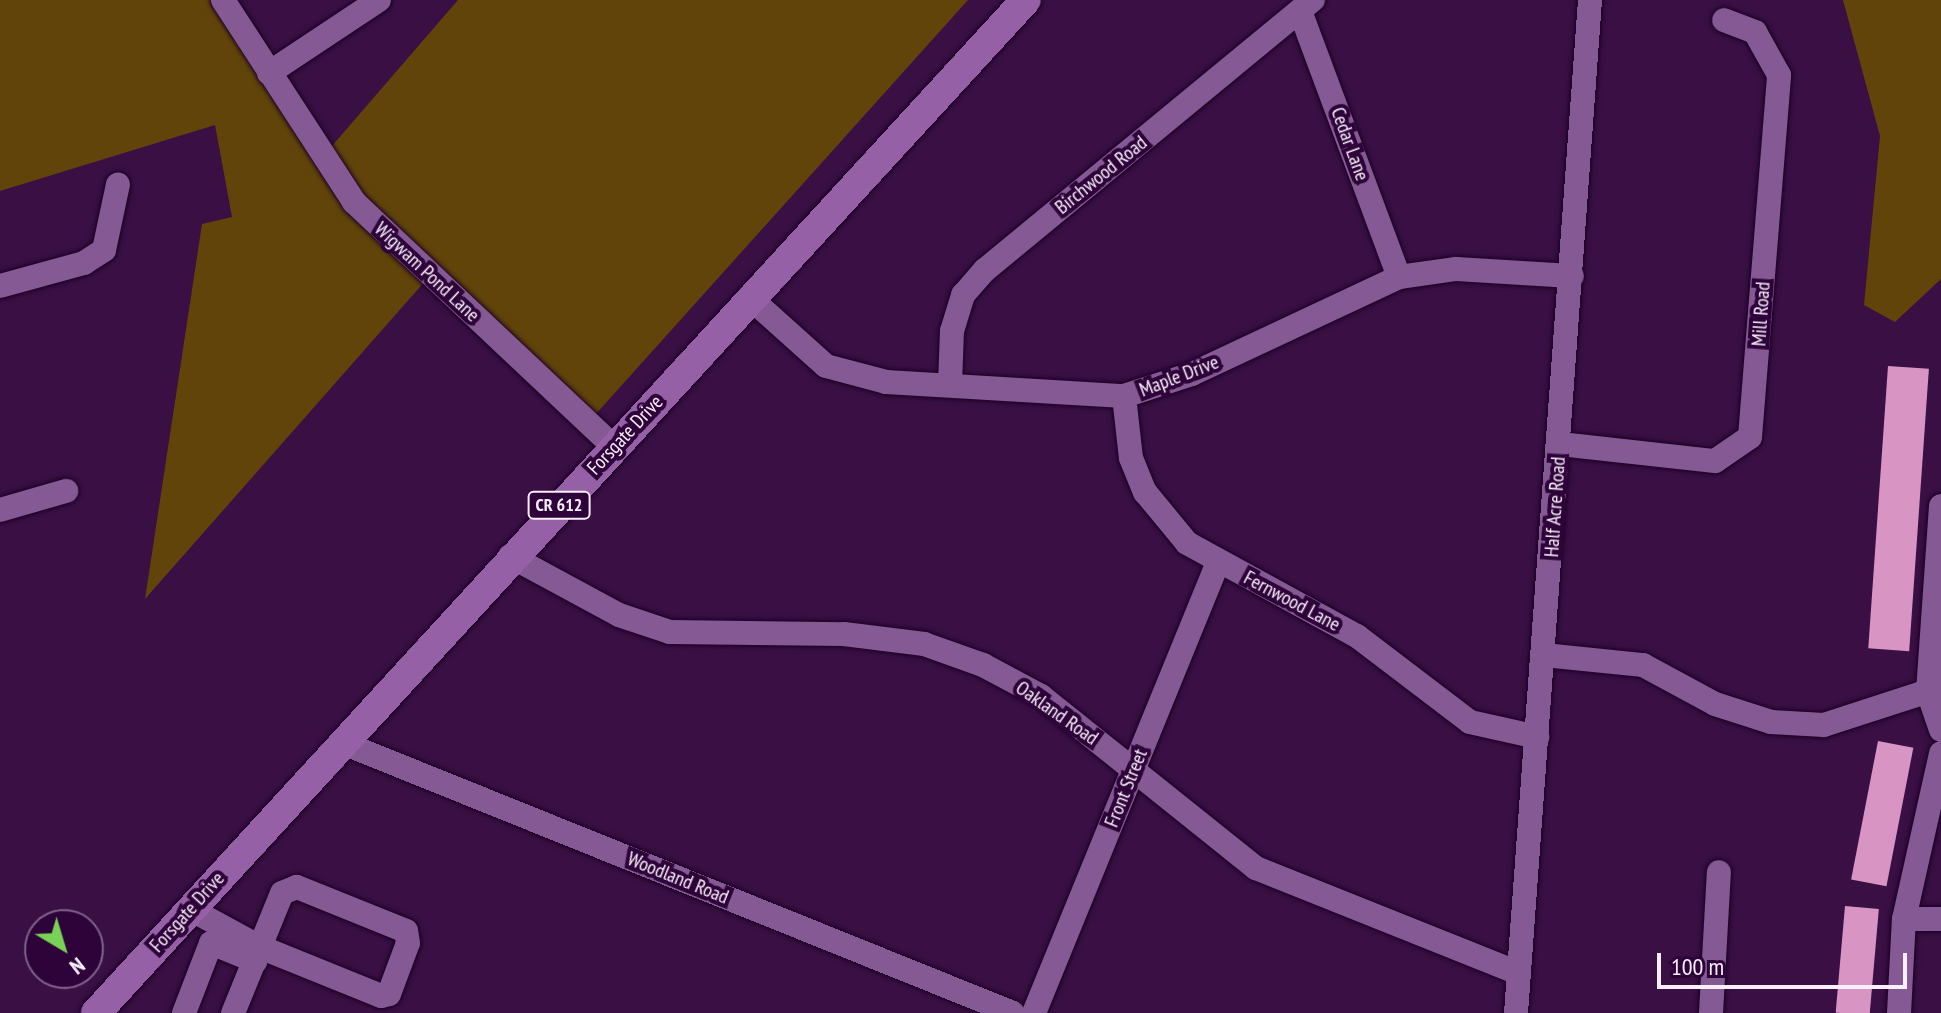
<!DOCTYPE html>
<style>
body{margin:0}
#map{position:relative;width:1941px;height:1013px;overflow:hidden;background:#390f44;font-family:"PT Sans Narrow",sans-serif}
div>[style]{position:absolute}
.green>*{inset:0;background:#61440a}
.building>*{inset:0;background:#d895c4;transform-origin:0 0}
.roads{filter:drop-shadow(0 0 2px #1c0024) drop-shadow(0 0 2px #1c0024)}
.minor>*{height:24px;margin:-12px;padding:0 12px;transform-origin:12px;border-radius:12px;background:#855993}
.major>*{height:30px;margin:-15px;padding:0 15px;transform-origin:15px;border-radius:15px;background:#9660a7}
span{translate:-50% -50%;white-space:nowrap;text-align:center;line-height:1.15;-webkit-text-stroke:8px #2e033a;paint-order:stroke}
.shield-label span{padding:2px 6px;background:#2e033a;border:2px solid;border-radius:6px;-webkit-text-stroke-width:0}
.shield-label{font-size:18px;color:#f9effc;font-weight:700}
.street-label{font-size:20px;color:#f9effc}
.north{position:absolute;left:24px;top:909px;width:80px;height:80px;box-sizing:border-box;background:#2e033a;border:2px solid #7f6188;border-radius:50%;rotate:142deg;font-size:22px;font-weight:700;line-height:32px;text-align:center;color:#f9effc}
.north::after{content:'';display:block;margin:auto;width:28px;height:36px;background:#79d157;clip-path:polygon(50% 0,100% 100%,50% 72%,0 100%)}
.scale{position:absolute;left:1657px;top:953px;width:250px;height:36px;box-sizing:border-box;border:4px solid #f9effc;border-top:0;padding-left:10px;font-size:24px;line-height:28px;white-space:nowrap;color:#f9effc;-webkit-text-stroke:6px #2e033a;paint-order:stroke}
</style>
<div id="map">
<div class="green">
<div style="clip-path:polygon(0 0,226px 0,319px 161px,458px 0,968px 0,586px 425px,427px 279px,145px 599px,202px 224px,232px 217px,215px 125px,0 191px)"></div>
<div style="clip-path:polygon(1843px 0,1941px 0,1941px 279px,1895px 322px,1864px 305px,1880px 136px)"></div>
</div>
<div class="building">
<div style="left:1888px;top:366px;width:41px;height:283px;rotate:4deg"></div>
<div style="left:1878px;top:741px;width:36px;height:141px;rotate:11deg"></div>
<div style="left:1845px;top:906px;width:34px;height:107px;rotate:5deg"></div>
</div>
<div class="roads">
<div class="minor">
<div style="left:223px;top:0;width:241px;rotate:57deg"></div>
<div style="left:354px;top:202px;width:357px;rotate:43.3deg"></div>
<div style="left:1300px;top:11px;width:284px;rotate:69.6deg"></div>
<div style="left:269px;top:73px;width:132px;rotate:-33.6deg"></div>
<div style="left:0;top:286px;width:87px;rotate:-15.3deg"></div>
<div style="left:84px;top:263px;width:24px;rotate:-33deg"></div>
<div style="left:104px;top:250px;width:67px;rotate:-78deg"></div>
<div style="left:749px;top:297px;width:103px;rotate:41.9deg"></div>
<div style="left:826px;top:366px;width:62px;rotate:14.9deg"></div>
<div style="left:886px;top:382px;width:238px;rotate:3.4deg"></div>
<div style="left:1124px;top:396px;width:71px;rotate:-17.9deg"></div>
<div style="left:1192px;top:374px;width:229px;rotate:-25.1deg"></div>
<div style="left:1399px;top:277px;width:58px;rotate:-8deg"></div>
<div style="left:1456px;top:269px;width:116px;rotate:3.5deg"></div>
<div style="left:950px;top:385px;width:54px;rotate:-87.9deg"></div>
<div style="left:952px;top:331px;width:38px;rotate:-73deg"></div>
<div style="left:963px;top:295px;width:33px;rotate:-49deg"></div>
<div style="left:985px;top:270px;width:425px;rotate:-39.5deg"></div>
<div style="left:1124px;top:396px;width:62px;rotate:83.6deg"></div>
<div style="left:1131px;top:458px;width:37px;rotate:68deg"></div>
<div style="left:1145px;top:492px;width:66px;rotate:50.5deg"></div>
<div style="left:1187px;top:543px;width:194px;rotate:28.7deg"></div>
<div style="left:1357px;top:636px;width:142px;rotate:37.3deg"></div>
<div style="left:1470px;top:722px;width:69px;rotate:12.6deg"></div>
<div style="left:1560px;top:444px;width:156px;rotate:6.3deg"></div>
<div style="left:1715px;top:461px;width:42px;rotate:-34.4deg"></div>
<div style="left:1750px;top:437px;width:363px;rotate:-85.4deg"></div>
<div style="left:1779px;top:75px;width:49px;rotate:-119.2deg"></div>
<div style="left:1755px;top:32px;width:33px;rotate:-159deg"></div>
<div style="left:1941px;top:506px;width:186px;rotate:94deg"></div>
<div style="left:1928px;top:692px;width:40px;rotate:71.1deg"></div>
<div style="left:0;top:510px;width:69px;rotate:-16.1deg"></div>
<div style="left:510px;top:556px;width:124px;rotate:28.4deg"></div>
<div style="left:619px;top:615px;width:54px;rotate:18.4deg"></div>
<div style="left:670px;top:632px;width:174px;rotate:0.7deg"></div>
<div style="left:844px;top:634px;width:81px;rotate:7.1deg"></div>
<div style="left:924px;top:644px;width:63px;rotate:19.6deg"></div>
<div style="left:983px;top:665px;width:66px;rotate:28.1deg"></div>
<div style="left:1041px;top:696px;width:275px;rotate:38.7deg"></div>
<div style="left:1256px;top:868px;width:283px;rotate:21.8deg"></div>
<div style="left:1544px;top:655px;width:100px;rotate:5.8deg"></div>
<div style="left:1643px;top:665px;width:82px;rotate:28.4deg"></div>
<div style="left:1715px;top:704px;width:59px;rotate:17.8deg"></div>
<div style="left:1771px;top:722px;width:53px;rotate:3.2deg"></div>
<div style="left:1824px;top:725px;width:123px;rotate:-18deg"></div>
<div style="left:343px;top:743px;width:722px;rotate:21.95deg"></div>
<div style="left:190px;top:909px;width:80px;rotate:28.5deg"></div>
<div style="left:260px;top:947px;width:131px;rotate:22deg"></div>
<div style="left:381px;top:996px;width:8px;rotate:-14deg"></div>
<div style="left:389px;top:994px;width:54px;rotate:-69.6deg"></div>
<div style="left:408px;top:943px;width:12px;rotate:-99deg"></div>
<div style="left:406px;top:931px;width:118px;rotate:-158deg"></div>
<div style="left:297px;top:887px;width:16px;rotate:158deg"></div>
<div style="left:282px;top:893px;width:58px;rotate:112.2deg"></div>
<div style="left:260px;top:947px;width:71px;rotate:112.2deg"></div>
<div style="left:1904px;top:919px;width:37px"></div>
<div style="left:184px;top:1013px;width:75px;rotate:-68.9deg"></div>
<div style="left:211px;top:943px;width:48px;rotate:22.2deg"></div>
<div style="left:1034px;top:1013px;width:486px;rotate:-67.8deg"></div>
<div style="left:1516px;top:1013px;width:1016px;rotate:-85.82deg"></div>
<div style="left:1711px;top:1013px;width:141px;rotate:-86.8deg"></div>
<div style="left:1899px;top:1013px;width:94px;rotate:-87deg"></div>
<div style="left:1904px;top:919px;width:170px;rotate:-77.4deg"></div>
</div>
<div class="major">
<div style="left:96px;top:1013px;width:1375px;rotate:-47.45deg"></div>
</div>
</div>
<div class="shield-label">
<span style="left:559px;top:505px">CR 612</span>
</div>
<div class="street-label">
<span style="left:1350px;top:144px;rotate:70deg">Cedar Lane</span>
<span style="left:1101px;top:175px;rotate:-39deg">Birchwood Road</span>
<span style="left:427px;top:272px;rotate:43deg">Wigwam Pond Lane</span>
<span style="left:1761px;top:314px;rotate:-86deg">Mill Road</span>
<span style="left:1179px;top:376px;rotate:-21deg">Maple Drive</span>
<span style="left:625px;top:435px;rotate:-47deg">Forsgate Drive</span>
<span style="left:1555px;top:507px;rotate:-86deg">Half Acre Road</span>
<span style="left:1292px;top:601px;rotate:28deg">Fernwood Lane</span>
<span style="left:1057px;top:713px;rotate:35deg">Oakland Road</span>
<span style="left:1126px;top:788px;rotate:-68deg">Front Street</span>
<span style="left:678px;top:878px;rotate:22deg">Woodland Road</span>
<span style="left:187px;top:912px;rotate:-48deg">Forsgate Drive</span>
</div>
<div class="north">N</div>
<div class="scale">100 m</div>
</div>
